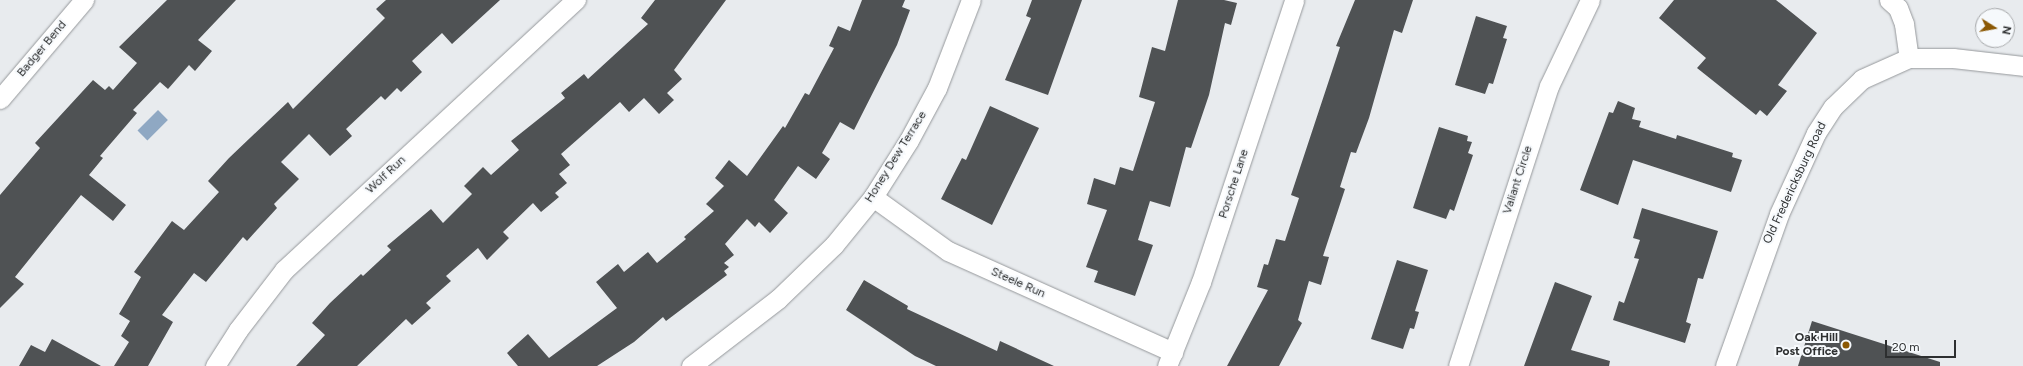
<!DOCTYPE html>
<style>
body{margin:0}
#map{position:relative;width:2023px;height:366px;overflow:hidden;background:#e8ebee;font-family:Figtree,sans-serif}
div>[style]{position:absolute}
.water>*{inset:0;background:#8fa8c3;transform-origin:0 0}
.building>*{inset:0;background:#4f5254}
.roads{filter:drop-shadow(0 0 1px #95989b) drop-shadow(0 0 1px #95989b)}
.minor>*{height:19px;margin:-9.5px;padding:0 9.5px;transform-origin:9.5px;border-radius:9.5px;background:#fff}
.dots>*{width:11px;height:11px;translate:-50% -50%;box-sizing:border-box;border:2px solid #f6f9fc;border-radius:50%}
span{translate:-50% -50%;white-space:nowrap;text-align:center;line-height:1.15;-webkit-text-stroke:4px #f6f9fc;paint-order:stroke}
.street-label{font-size:12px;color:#2d2f30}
.poi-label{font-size:12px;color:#2d2f30;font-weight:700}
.right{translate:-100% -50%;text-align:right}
.north{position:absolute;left:1975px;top:8px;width:40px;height:40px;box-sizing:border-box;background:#f6f9fc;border:1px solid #a6a8aa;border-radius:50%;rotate:101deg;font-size:11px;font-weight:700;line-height:16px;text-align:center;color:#2d2f30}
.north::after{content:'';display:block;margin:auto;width:14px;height:18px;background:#8b5804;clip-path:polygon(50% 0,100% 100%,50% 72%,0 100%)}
.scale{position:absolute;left:1885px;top:340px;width:71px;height:18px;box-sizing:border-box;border:2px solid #2d2f30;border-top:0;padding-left:5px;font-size:12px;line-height:14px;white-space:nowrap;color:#2d2f30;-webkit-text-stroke:3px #f6f9fc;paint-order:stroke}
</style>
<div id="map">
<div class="water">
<div style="left:158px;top:110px;width:14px;height:29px;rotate:45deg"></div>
</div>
<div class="building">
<div style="clip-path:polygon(167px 0,236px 0,198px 40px,212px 51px,195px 71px,189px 65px,168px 89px,160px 82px,133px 110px,137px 113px,100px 156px,103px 158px,89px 175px,126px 205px,113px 221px,81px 195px,15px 277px,24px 284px,0 308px,0 195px,40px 148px,35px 143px,93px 80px,105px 90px,109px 86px,113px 90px,137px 63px,119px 47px)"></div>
<div style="clip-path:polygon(386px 0,500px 0,452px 44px,442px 33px,412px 61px,422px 72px,401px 92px,397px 88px,385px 100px,381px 96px,346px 129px,352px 136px,330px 156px,309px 134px,281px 162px,299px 179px,274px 204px,277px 208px,247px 241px,243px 237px,206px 282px,194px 273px,162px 315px,173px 322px,148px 366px,114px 366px,129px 342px,121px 336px,130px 321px,119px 314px,141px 277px,134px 272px,172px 221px,184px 230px,219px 192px,208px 181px,229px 158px,288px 102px,293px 109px,385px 18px,376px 9px)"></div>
<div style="clip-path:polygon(655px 0,726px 0,674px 70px,682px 79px,667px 93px,674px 100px,659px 114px,644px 98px,629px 112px,620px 102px,561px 154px,570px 165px,559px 174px,567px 183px,555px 193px,559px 197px,541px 212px,533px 203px,503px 232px,509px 238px,487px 260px,478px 248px,446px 276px,451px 281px,426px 303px,431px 308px,412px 325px,406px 319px,357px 366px,296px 366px,325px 335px,312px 323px,330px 303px,361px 274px,363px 276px,391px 250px,387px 246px,431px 209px,443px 223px,472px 194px,464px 186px,483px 167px,491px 175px,519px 150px,511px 141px,565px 98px,561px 93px,584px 74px,588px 79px,648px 24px,641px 18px)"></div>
<div style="clip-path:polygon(862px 0,905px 0,902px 7px,910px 10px,897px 45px,854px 130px,840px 122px,822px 153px,830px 159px,816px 179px,798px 166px,774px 200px,788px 213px,770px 233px,759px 222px,755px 227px,747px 219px,725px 244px,734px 255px,724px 263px,729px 267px,724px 271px,727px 275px,666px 321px,663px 317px,634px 342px,597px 366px,518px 366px,507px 353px,528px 334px,549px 358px,617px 308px,596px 282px,618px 264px,624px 272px,648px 252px,657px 263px,686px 239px,684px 237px,714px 211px,706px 204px,724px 186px,715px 178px,729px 160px,747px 176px,783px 126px,785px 128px,805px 93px,809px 95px,834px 48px,829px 46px,838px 26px,850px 31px)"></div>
<div style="clip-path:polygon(1032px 0,1082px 0,1048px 95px,1005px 80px,1031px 18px,1026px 16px)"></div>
<div style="clip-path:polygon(1178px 0,1224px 0,1237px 3px,1231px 25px,1225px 23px,1209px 95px,1191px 148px,1186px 147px,1170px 207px,1150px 201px,1138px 240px,1153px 245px,1135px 296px,1094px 282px,1098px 271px,1086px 267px,1107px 210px,1087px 204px,1094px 178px,1115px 185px,1120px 167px,1133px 171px,1155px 102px,1139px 97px,1152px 47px,1165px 51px)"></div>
<div style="clip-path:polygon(1355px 0,1413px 0,1402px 33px,1394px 30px,1369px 118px,1356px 153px,1351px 152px,1340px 187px,1345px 189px,1323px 256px,1329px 257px,1321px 285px,1309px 281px,1298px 320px,1302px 323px,1279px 366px,1227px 366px,1268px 290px,1257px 287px,1264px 264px,1268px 265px,1276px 239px,1285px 241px,1299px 198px,1291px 195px,1340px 47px,1336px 46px)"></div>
<div style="clip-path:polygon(1674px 0,1776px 0,1817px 33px,1778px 85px,1787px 91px,1767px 116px,1760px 110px,1756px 115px,1697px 68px,1706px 58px,1659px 18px)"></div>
<div style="clip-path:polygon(1476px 16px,1507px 26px,1503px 38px,1507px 39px,1493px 84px,1489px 83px,1485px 94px,1455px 85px)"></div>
<div style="clip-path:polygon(1618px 101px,1635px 108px,1632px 119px,1641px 121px,1639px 127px,1676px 139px,1677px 135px,1733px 153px,1732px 157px,1742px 160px,1731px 192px,1633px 160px,1618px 205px,1580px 190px,1609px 112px,1613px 113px)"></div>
<div style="clip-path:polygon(990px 106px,1039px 128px,992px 225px,941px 199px,962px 158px,966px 160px)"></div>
<div style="clip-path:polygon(1439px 127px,1468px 136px,1467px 141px,1472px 142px,1468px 153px,1473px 155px,1454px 211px,1450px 209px,1446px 219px,1413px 208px)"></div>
<div style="clip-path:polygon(1642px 208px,1718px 231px,1703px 279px,1698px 278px,1686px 322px,1691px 324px,1685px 343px,1613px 320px,1619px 301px,1624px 303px,1639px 259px,1634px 258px,1640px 240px,1633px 238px)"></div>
<div style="clip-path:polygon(1397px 260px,1428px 270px,1415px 311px,1419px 312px,1414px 329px,1410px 328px,1403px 349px,1371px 339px)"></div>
<div style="clip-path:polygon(864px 280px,908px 306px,907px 309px,997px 351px,1000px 341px,1054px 366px,936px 366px,915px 356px,846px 310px)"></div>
<div style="clip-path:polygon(1555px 282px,1592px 296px,1571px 350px,1610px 361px,1609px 366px,1524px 366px)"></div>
<div style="clip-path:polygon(1812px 321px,1940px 362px,1940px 366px,1798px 366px)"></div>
<div style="clip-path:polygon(52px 339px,101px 366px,19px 366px,31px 345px,45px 352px)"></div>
</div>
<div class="roads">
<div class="minor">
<div style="left:1889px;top:0;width:12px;rotate:42deg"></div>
<div style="left:1898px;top:8px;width:17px;rotate:69deg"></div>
<div style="left:1904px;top:24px;width:34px;rotate:82deg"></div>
<div style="left:0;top:99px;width:130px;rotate:-49.7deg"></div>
<div style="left:873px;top:197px;width:92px;rotate:35.8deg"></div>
<div style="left:948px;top:251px;width:247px;rotate:24.2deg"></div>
<div style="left:215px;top:366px;width:43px;rotate:-57.4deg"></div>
<div style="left:238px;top:330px;width:76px;rotate:-52.5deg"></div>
<div style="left:284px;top:270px;width:398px;rotate:-42.8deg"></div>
<div style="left:691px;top:366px;width:110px;rotate:-37.6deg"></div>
<div style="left:778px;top:299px;width:78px;rotate:-44deg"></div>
<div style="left:834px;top:245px;width:62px;rotate:-50.9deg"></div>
<div style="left:873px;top:197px;width:67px;rotate:-57.7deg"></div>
<div style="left:909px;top:140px;width:59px;rotate:-61.7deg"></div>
<div style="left:937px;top:88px;width:94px;rotate:-68.9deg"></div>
<div style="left:1167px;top:366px;width:91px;rotate:-68deg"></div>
<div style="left:1201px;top:282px;width:297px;rotate:-71.7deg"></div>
<div style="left:1458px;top:366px;width:294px;rotate:-72deg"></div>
<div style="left:1549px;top:86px;width:95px;rotate:-64.5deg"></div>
<div style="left:1725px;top:366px;width:161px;rotate:-70.4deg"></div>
<div style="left:1779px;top:214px;width:89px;rotate:-65.4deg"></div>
<div style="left:1816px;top:133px;width:31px;rotate:-57deg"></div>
<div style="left:1833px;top:107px;width:40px;rotate:-44deg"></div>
<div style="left:1862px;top:79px;width:51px;rotate:-24.1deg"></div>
<div style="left:1909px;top:58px;width:44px"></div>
<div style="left:1953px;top:58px;width:70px;rotate:6.5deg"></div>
</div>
</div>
<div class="dots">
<div style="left:1846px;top:345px;background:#8b5804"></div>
</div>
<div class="street-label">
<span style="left:42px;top:49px;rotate:-50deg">Badger Bend</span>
<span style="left:896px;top:157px;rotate:-58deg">Honey Dew Terrace</span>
<span style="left:386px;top:175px;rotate:-43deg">Wolf Run</span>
<span style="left:1518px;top:180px;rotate:-72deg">Valiant Circle</span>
<span style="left:1795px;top:183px;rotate:-65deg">Old Fredericksburg Road</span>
<span style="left:1234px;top:184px;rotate:-72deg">Porsche Lane</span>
<span style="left:1018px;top:283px;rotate:24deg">Steele Run</span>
</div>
<div class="poi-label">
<span class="right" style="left:1838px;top:345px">Oak Hill<br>Post Office</span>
</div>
<div class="north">N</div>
<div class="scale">20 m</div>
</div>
